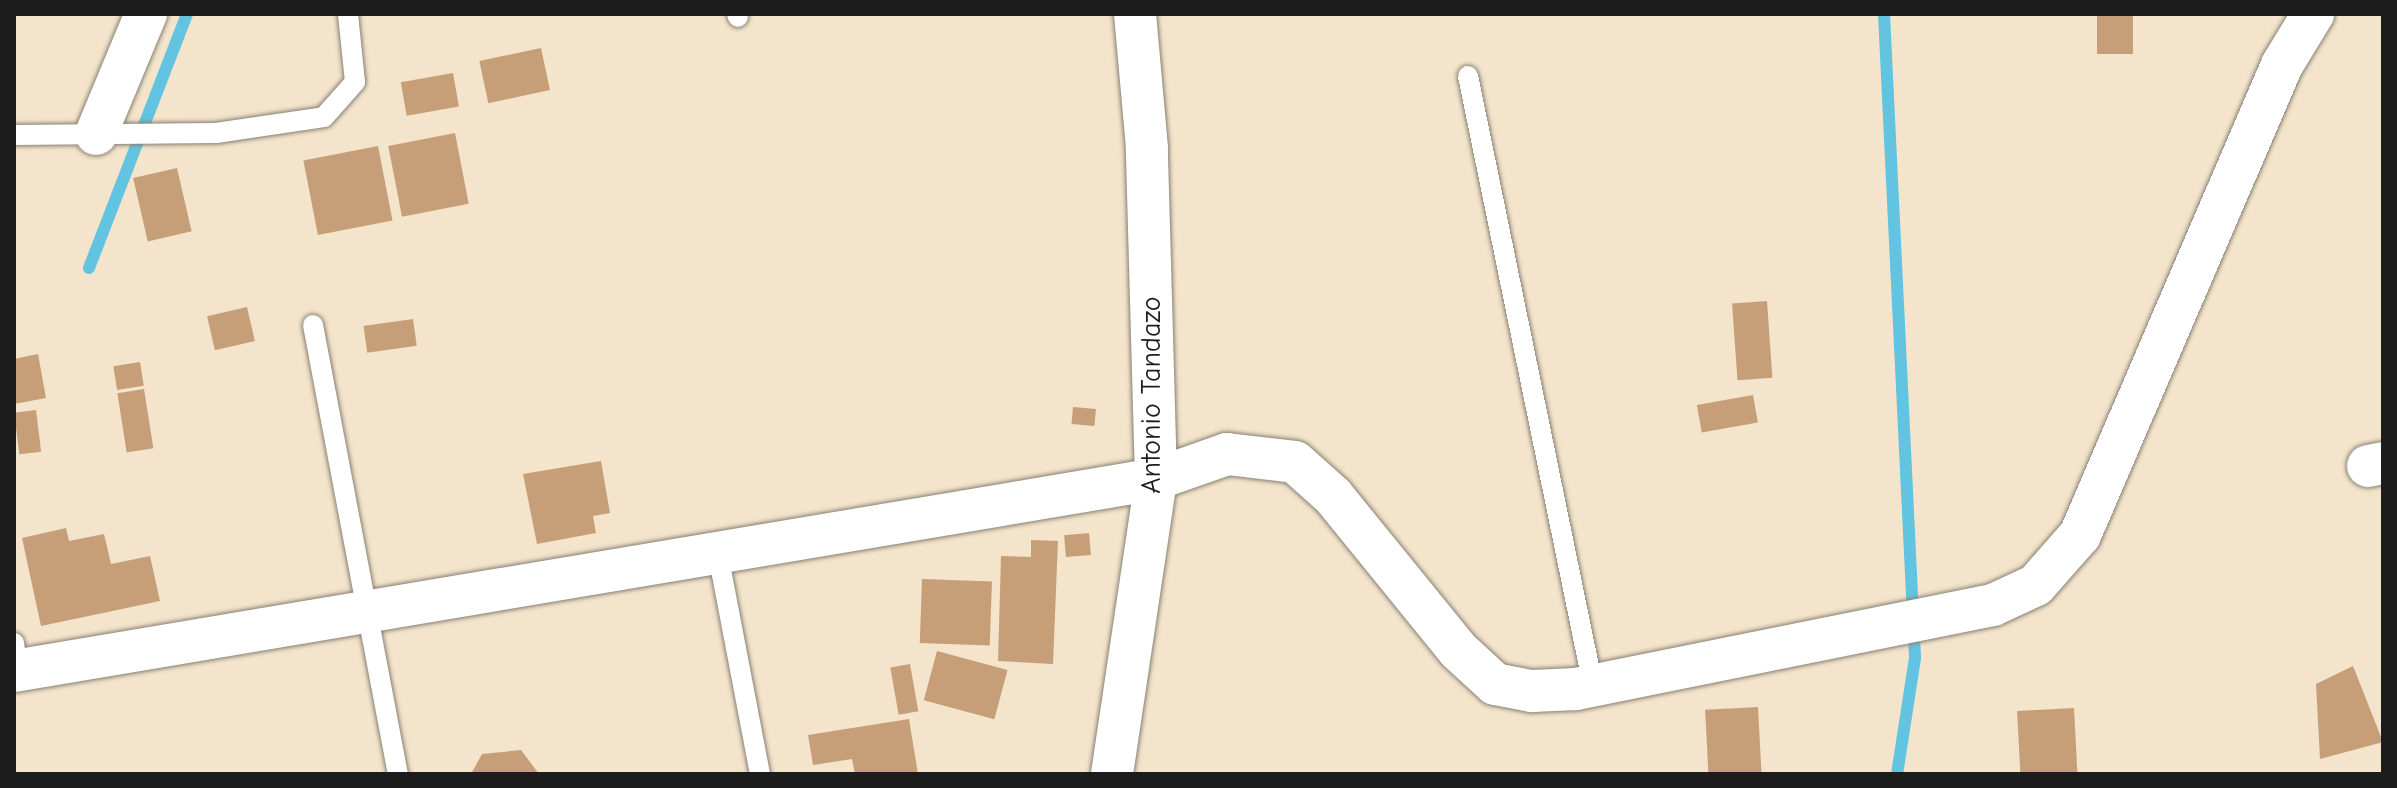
<!DOCTYPE html>
<style>
body{margin:0}
#map{position:relative;width:2397px;height:788px;overflow:hidden;background:#f3e4cb;font-family:"Comic Neue",sans-serif}
div>[style]{position:absolute}
.stream>*{height:12px;margin:-6px;padding:0 6px;transform-origin:6px;border-radius:6px;background:#62c4e0}
.building>*{inset:0;background:#c69f78;transform-origin:0 0}
.roads{filter:drop-shadow(0 0 2px #888074) drop-shadow(0 0 2px #888074)}
.lane>*{height:20px;margin:-10px;padding:0 10px;transform-origin:10px;border-radius:10px;background:#fff}
.street>*{height:42px;margin:-21px;padding:0 21px;transform-origin:21px;border-radius:21px;background:#fff}
span{translate:-50% -50%;white-space:nowrap;text-align:center;line-height:1.15;-webkit-text-stroke:6px #fff;paint-order:stroke}
.street-label{font-size:28px;color:#1c1c1c}
.frame{position:absolute;inset:0;border:16px solid #1c1c1c;pointer-events:none}
</style>
<div id="map">
<div class="stream">
<div style="left:1884px;top:14px;width:645px;rotate:87.24deg"></div>
<div style="left:1915px;top:658px;width:117px;rotate:98.8deg"></div>
<div style="left:89px;top:268px;width:272px;rotate:-68.9deg"></div>
</div>
<div class="building">
<div style="left:2097px;top:14px;width:36px;height:40px"></div>
<div style="left:541px;top:48px;width:43px;height:63px;rotate:78deg"></div>
<div style="left:453px;top:73px;width:34px;height:53px;rotate:80deg"></div>
<div style="left:455px;top:133px;width:72px;height:68px;rotate:79deg"></div>
<div style="left:378px;top:146px;width:76px;height:76px;rotate:79deg"></div>
<div style="left:177px;top:168px;width:65px;height:45px;rotate:77deg"></div>
<div style="left:1767px;top:301px;width:77px;height:35px;rotate:86deg"></div>
<div style="left:247px;top:307px;width:35px;height:41px;rotate:77deg"></div>
<div style="left:413px;top:319px;width:27px;height:50px;rotate:82deg"></div>
<div style="clip-path:polygon(38px 354px,46px 398px,14px 404px,14px 359px)"></div>
<div style="left:140px;top:362px;width:24px;height:27px;rotate:81deg"></div>
<div style="left:144px;top:389px;width:60px;height:27px;rotate:81deg"></div>
<div style="left:1753px;top:395px;width:28px;height:57px;rotate:80deg"></div>
<div style="left:1073px;top:407px;width:23px;height:17px;rotate:5deg"></div>
<div style="left:36px;top:410px;width:42px;height:22px;rotate:83deg"></div>
<div style="clip-path:polygon(601px 461px,610px 513px,593px 516px,596px 533px,537px 544px,523px 474px)"></div>
<div style="clip-path:polygon(66px 528px,69px 541px,104px 534px,111px 564px,150px 556px,160px 601px,41px 626px,22px 538px)"></div>
<div style="left:1089px;top:533px;width:22px;height:25px;rotate:85deg"></div>
<div style="clip-path:polygon(1031px 540px,1058px 541px,1053px 664px,998px 661px,1001px 556px,1031px 557px)"></div>
<div style="left:922px;top:579px;width:70px;height:64px;rotate:2deg"></div>
<div style="left:937px;top:651px;width:73px;height:51px;rotate:15deg"></div>
<div style="left:910px;top:664px;width:48px;height:20px;rotate:80deg"></div>
<div style="clip-path:polygon(2353px 666px,2383px 742px,2320px 759px,2316px 684px)"></div>
<div style="left:1758px;top:707px;width:67px;height:53px;rotate:87deg"></div>
<div style="left:2074px;top:708px;width:66px;height:57px;rotate:87deg"></div>
<div style="clip-path:polygon(909px 719px,918px 774px,855px 774px,852px 759px,813px 765px,808px 735px)"></div>
<div style="clip-path:polygon(521px 750px,539px 774px,471px 774px,482px 754px)"></div>
</div>
<div class="roads">
<div class="lane">
<div style="left:737px;top:14px;width:3px;rotate:72deg"></div>
<div style="left:1468px;top:76px;width:623px;rotate:78.42deg"></div>
<div style="left:14px;top:135px;width:202px;rotate:-0.6deg"></div>
<div style="left:216px;top:133px;width:109px;rotate:-8.4deg"></div>
<div style="left:324px;top:117px;width:47px;rotate:-48.5deg"></div>
<div style="left:355px;top:82px;width:68px;rotate:-95.9deg"></div>
<div style="left:313px;top:325px;width:457px;rotate:79.3deg"></div>
<div style="left:718px;top:554px;width:224px;rotate:79.2deg"></div>
<div style="left:14px;top:643px;width:28px;rotate:82deg"></div>
</div>
<div class="street">
<div style="left:96px;top:134px;width:130px;rotate:-67.4deg"></div>
<div style="left:2368px;top:466px;width:15px;rotate:-11deg"></div>
<div style="left:14px;top:671px;width:1158px;rotate:-9.54deg"></div>
<div style="left:1156px;top:479px;width:75px;rotate:-19.4deg"></div>
<div style="left:1227px;top:454px;width:68px;rotate:6.7deg"></div>
<div style="left:1295px;top:462px;width:51px;rotate:41.8deg"></div>
<div style="left:1333px;top:496px;width:198px;rotate:50.9deg"></div>
<div style="left:1458px;top:650px;width:50px;rotate:42.6deg"></div>
<div style="left:1495px;top:684px;width:38px;rotate:11deg"></div>
<div style="left:1532px;top:691px;width:44px;rotate:-2.6deg"></div>
<div style="left:1576px;top:689px;width:425px;rotate:-11.4deg"></div>
<div style="left:1993px;top:605px;width:47px;rotate:-24.9deg"></div>
<div style="left:2036px;top:585px;width:67px;rotate:-48.7deg"></div>
<div style="left:2080px;top:535px;width:512px;rotate:-66.74deg"></div>
<div style="left:2282px;top:65px;width:60px;rotate:-58.7deg"></div>
<div style="left:1112px;top:774px;width:298px;rotate:-81.5deg"></div>
<div style="left:1156px;top:479px;width:331px;rotate:-91.6deg"></div>
<div style="left:1147px;top:148px;width:135px;rotate:-95.1deg"></div>
</div>
</div>
<div class="street-label">
<span style="left:1151px;top:395px;rotate:-90deg">Antonio Tandazo</span>
</div>
<div class="frame"></div>
</div>
